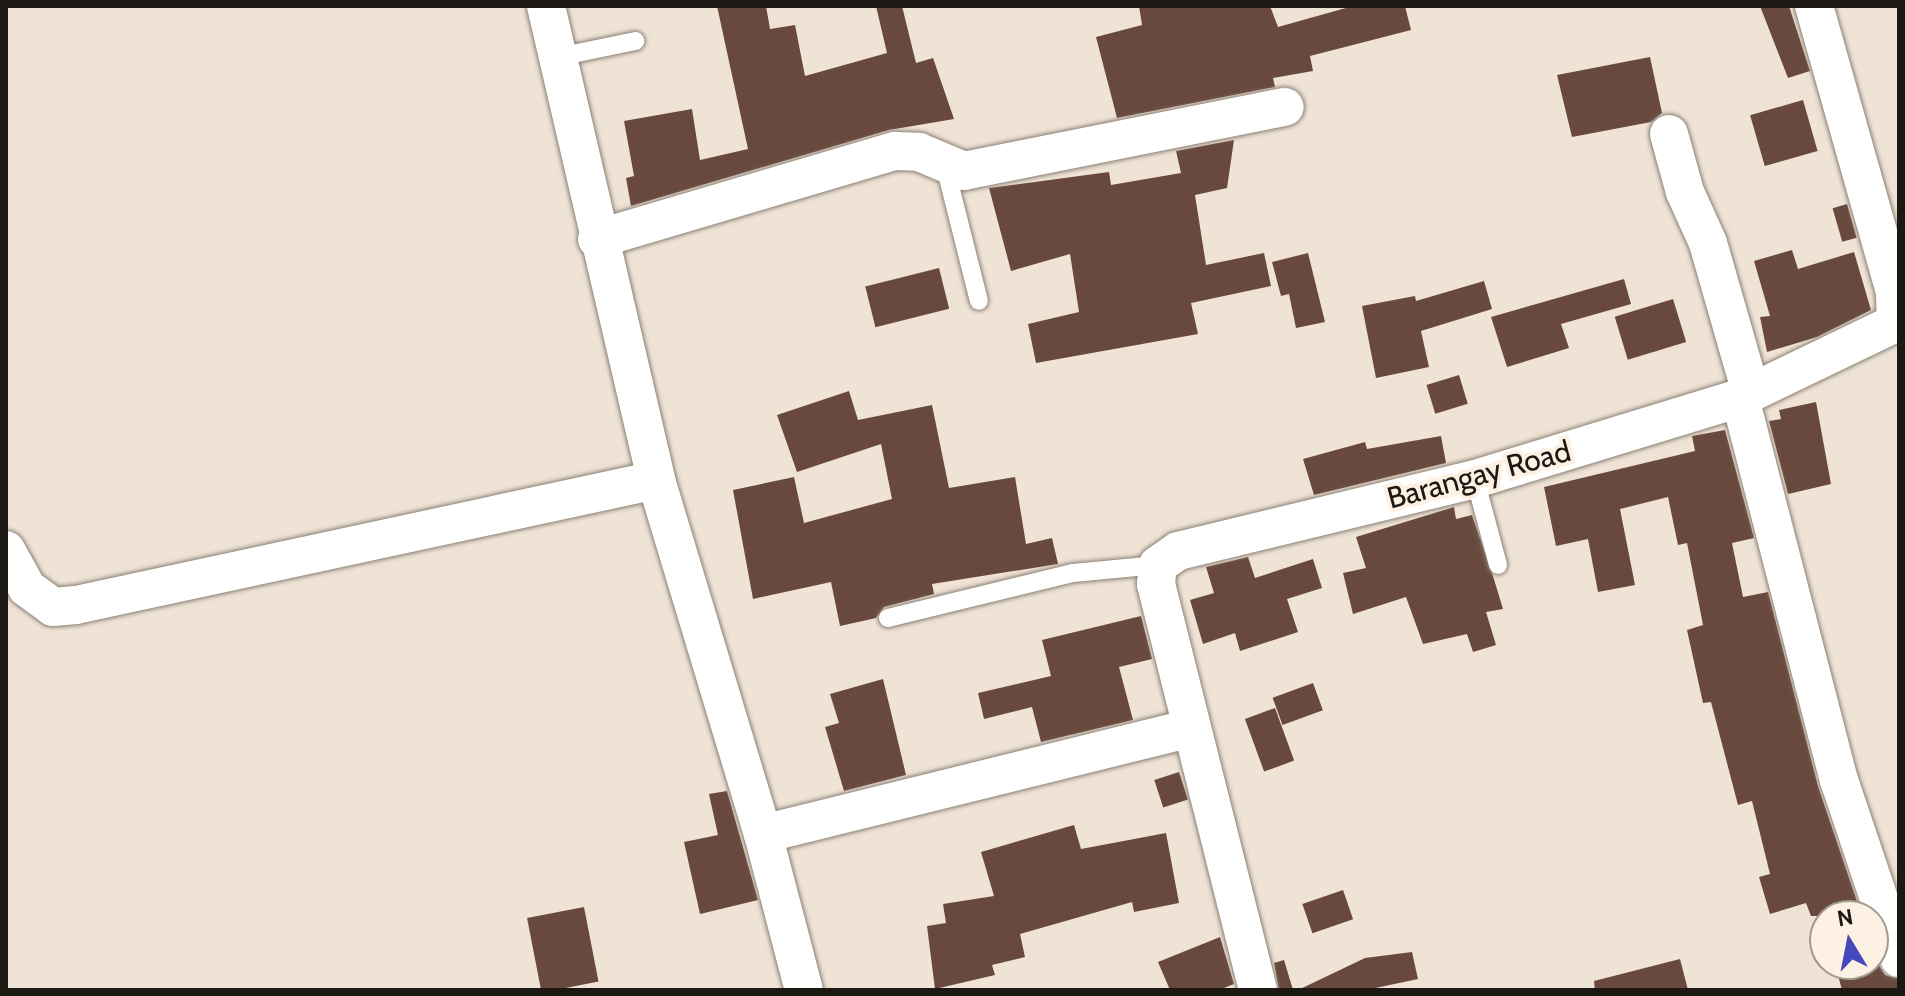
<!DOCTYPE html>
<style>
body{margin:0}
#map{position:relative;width:1905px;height:996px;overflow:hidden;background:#efe3d6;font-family:Cabin,sans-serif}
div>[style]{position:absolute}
.building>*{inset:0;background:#69493e;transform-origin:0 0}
.roads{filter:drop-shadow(0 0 2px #8a8073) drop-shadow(0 0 2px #8a8073)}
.lane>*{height:18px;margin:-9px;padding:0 9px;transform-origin:9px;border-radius:9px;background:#fff}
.street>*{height:38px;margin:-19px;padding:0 19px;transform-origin:19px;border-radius:19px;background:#fff}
span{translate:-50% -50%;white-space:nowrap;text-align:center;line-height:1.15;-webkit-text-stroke:8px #fcf1e3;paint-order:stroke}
.street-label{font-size:30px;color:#1c1813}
.frame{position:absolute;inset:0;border:8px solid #1c1813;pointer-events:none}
.north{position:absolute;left:1809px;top:900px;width:80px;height:80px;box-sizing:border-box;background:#fcf1e3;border:2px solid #a29a90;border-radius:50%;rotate:350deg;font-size:22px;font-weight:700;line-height:32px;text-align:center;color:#1c1813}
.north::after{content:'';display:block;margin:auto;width:28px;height:36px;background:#4548bd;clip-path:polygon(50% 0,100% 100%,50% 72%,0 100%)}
</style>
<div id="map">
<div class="building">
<div style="clip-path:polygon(717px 6px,766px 6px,770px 29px,795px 25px,805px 76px,887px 53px,876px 6px,902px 6px,916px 63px,933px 58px,954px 119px,889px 130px,631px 206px,626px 178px,634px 176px,624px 121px,692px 109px,700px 160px,748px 149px)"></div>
<div style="clip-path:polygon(1139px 6px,1270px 6px,1278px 27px,1353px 6px,1405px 6px,1411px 30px,1310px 56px,1313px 71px,1273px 78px,1275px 87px,1117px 118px,1096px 37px,1142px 25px)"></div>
<div style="clip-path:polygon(1760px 6px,1789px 6px,1810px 71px,1788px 78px)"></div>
<div style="clip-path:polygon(1650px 57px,1662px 113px,1651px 122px,1572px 137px,1557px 75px)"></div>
<div style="left:1803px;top:100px;width:53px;height:55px;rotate:74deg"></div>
<div style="clip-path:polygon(1234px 140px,1227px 188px,1195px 195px,1206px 265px,1264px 253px,1271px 286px,1191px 303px,1198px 334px,1036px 363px,1028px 324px,1079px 312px,1070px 254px,1011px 271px,989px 188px,1109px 172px,1111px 185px,1181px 173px,1176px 151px)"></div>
<div style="left:1847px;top:204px;width:35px;height:15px;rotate:74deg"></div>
<div style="clip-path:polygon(1792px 250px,1798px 269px,1854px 252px,1871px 310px,1817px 337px,1767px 352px,1760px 317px,1770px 316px,1754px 261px)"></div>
<div style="clip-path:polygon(1308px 253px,1325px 322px,1296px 328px,1289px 294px,1281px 296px,1272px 262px)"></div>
<div style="left:939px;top:268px;width:42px;height:76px;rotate:76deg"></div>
<div style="clip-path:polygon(1624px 279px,1631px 304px,1561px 324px,1569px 348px,1507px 367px,1491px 317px)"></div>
<div style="clip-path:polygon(1484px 281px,1492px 309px,1421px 331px,1429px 367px,1376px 378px,1362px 306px,1415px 296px,1416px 301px)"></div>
<div style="left:1673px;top:299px;width:45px;height:61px;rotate:73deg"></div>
<div style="left:1459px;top:375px;width:30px;height:34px;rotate:73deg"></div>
<div style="clip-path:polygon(849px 391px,858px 420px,932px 405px,949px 488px,1015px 477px,1026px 544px,1052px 538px,1058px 564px,932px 584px,934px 594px,884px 607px,876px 618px,840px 626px,831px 582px,753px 599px,733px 490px,794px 477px,804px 523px,892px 499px,881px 444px,797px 472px,777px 415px)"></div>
<div style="clip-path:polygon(1816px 402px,1831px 484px,1788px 494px,1769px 421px,1781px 419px,1779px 410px)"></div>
<div style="clip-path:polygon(1725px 430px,1754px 538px,1732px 543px,1743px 597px,1768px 592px,1818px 786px,1862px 916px,1811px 916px,1806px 903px,1770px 914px,1759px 877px,1770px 874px,1752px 801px,1738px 805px,1711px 702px,1703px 703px,1687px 630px,1703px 625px,1687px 543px,1678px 545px,1668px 497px,1620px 509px,1635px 585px,1598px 592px,1588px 539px,1556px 546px,1544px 487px,1695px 451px,1692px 436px)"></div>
<div style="clip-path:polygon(1441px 436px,1446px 463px,1314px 495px,1303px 459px,1365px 442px,1367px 449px)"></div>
<div style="clip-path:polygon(1454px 507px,1456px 519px,1472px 515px,1493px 576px,1503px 609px,1486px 612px,1496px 645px,1473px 652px,1467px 634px,1423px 644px,1406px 597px,1353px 614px,1343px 573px,1366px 568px,1356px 537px)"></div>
<div style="clip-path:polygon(1248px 557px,1255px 578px,1313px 559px,1322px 588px,1287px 599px,1298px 632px,1240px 651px,1235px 633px,1203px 644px,1190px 600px,1214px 593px,1206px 567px)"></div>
<div style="clip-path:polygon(1141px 616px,1152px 659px,1119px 667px,1133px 720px,1041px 742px,1032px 707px,984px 719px,978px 693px,1051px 676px,1042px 640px)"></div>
<div style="clip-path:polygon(883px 679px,906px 775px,844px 791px,825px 727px,839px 723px,830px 694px)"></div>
<div style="left:1313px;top:683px;width:29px;height:43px;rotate:70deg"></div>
<div style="left:1275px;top:708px;width:56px;height:32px;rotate:70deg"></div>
<div style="left:1179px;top:772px;width:29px;height:26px;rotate:72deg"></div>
<div style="clip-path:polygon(727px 791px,758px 900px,700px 914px,684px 842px,718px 835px,709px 794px)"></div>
<div style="clip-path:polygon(1074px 825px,1081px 849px,1166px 833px,1179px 903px,1134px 912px,1132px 902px,1020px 934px,1025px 957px,992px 965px,995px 975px,935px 989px,927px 926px,946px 923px,943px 904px,994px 896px,981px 852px)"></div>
<div style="left:1343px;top:890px;width:31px;height:43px;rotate:71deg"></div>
<div style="left:584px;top:907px;width:76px;height:58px;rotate:79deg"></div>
<div style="clip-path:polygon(1220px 937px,1234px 984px,1219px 990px,1170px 990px,1158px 962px)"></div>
<div style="clip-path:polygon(1412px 952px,1418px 979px,1366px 990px,1298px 990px,1365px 958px)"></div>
<div style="clip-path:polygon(1680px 959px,1688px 990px,1595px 990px,1594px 981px)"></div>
<div style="clip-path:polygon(1284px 960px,1293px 990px,1279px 990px,1274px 963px)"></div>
<div style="clip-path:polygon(1835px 964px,1878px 964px,1885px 975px,1899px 979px,1899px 990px,1842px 990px)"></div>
</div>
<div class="roads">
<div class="lane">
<div style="left:558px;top:57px;width:79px;rotate:-11.7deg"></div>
<div style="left:945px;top:166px;width:139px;rotate:75.9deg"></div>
<div style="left:1475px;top:479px;width:89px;rotate:75deg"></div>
<div style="left:888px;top:618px;width:190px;rotate:-13.7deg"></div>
<div style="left:1073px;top:573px;width:85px;rotate:-5.4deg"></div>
</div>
<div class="street">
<div style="left:546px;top:6px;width:487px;rotate:76.9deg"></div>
<div style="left:656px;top:480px;width:370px;rotate:73.2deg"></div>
<div style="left:763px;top:834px;width:440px;rotate:-13.9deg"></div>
<div style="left:1669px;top:134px;width:60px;rotate:74.6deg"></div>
<div style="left:1685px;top:192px;width:56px;rotate:65.7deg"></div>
<div style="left:1708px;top:243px;width:156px;rotate:74deg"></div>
<div style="left:597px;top:239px;width:311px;rotate:-16.5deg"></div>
<div style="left:895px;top:151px;width:24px;rotate:2deg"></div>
<div style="left:919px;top:152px;width:49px;rotate:22.9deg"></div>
<div style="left:964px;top:171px;width:327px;rotate:-11.3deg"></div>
<div style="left:1740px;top:398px;width:395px;rotate:75.5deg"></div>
<div style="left:1839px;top:780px;width:188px;rotate:71.4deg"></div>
<div style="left:6px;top:550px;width:43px;rotate:61.1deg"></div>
<div style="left:27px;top:588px;width:32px;rotate:36deg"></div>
<div style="left:53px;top:607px;width:23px;rotate:-5deg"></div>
<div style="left:76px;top:605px;width:593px;rotate:-12.16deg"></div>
<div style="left:763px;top:834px;width:161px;rotate:75.3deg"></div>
<div style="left:1258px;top:990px;width:419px;rotate:-104.1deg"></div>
<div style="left:1156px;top:584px;width:19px;rotate:-84deg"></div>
<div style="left:1158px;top:565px;width:24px;rotate:-35deg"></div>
<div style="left:1178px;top:551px;width:306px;rotate:-13.6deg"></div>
<div style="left:1475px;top:479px;width:277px;rotate:-17deg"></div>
<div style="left:1740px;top:398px;width:173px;rotate:-25.7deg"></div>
<div style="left:1896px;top:323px;width:31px;rotate:-92deg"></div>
<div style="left:1895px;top:292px;width:297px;rotate:-105.8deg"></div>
</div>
</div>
<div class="street-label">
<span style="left:1479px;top:475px;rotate:-15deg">Barangay Road</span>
</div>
<div class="frame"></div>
<div class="north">N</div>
</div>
